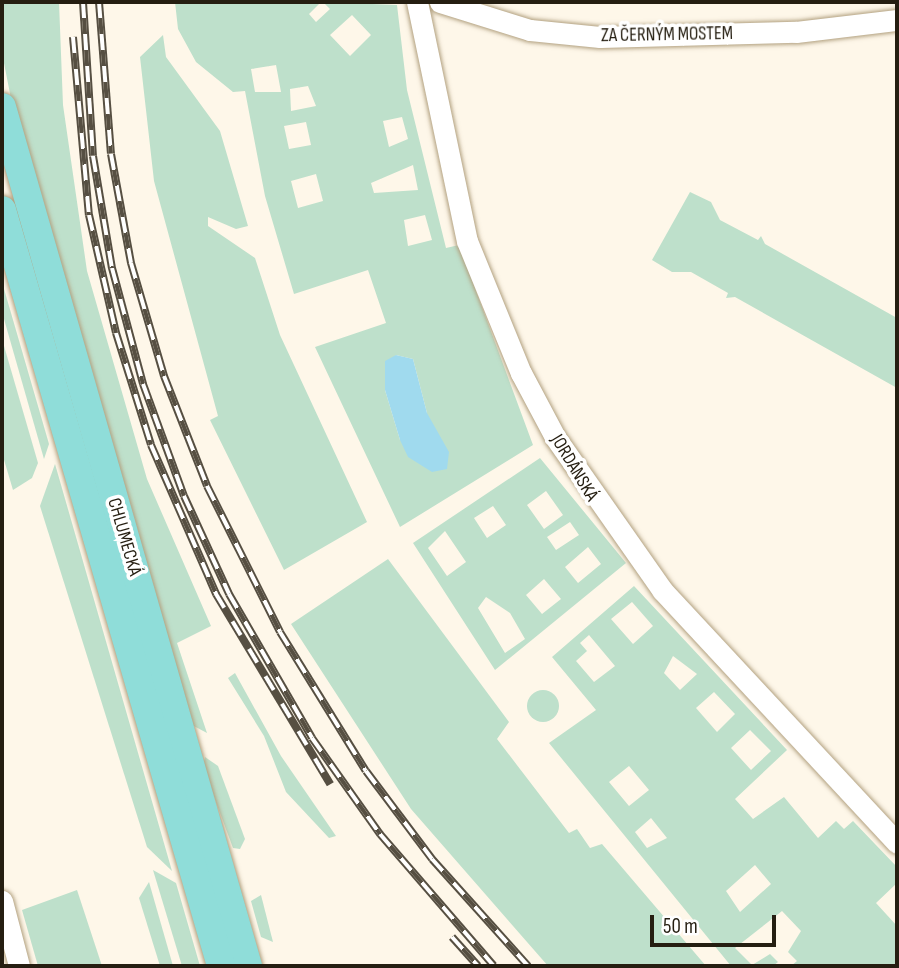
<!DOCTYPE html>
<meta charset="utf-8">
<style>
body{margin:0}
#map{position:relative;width:899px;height:968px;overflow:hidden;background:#fef7e9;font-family:"Sofia Sans Condensed",sans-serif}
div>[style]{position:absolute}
.green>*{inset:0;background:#bee0cb}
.round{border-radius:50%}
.water>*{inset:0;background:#a0daee}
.roads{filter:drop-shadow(0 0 2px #b2a180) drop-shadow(0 0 2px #b2a180)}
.tertiary>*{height:21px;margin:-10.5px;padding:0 10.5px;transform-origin:10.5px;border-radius:10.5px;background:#fff}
.primary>*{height:28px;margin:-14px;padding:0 14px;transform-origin:14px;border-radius:14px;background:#8fddd9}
.rail>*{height:8px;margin-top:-4px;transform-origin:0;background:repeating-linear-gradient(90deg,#fff 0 16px,#564f42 0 32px);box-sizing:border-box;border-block:2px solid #564f42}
span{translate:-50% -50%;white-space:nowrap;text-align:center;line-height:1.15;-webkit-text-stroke:7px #fff;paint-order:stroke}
.street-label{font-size:19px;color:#251e11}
.frame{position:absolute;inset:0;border:4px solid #251e11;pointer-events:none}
.scale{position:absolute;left:650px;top:915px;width:126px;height:32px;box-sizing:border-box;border:4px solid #251e11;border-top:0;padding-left:9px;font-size:21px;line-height:24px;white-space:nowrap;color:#251e11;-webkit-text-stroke:5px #fff;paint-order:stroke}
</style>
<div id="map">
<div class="green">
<div style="clip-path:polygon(2px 2px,59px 2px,63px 105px,87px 271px,147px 479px,211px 626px,177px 643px,207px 733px,188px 723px,15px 119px,2px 53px)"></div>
<div style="clip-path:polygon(evenodd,175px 2px,321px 2px,309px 14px,316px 22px,330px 9px,323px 2px,397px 5px,407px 90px,446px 248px,459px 245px,533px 445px,400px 527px,315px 347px,386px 323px,368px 270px,294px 294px,265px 196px,245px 91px,233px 92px,196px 62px,178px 29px,175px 2px,352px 15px,371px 35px,350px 56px,330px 35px,352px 15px,175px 2px,276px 65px,281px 92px,255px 92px,251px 69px,276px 65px,175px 2px,308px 86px,316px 106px,291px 111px,290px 89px,308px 86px,175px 2px,402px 117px,408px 139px,389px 147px,383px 121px,402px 117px,175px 2px,306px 122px,311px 145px,289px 149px,284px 126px,306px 122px,175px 2px,413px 165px,418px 190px,374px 193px,371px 183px,413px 165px,175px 2px,316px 174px,323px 201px,298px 208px,291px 181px,316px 174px,175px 2px,425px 215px,432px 240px,408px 246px,404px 220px,425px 215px,175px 2px,396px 355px,413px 359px,427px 413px,400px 440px,385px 390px,396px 355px)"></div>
<div style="clip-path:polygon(163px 35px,166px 57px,220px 131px,248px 226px,236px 229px,208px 217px,208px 226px,255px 258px,280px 335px,367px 522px,284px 570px,210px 420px,218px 416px,154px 181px,140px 57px)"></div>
<div style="clip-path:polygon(690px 192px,711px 202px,720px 220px,758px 240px,761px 236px,765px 244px,897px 318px,897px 388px,735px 297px,726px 298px,728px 293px,691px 272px,672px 272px,652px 260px)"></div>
<div style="clip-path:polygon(2px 282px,49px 444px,44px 459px,2px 312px)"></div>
<div style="clip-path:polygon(2px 339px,38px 463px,32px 478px,13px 490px,2px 453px)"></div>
<div style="clip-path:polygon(evenodd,540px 458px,626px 563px,495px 670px,413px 543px,540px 458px,546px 491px,563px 515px,544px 529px,527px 505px,546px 491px,540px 458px,493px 506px,506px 525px,487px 538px,474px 518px,493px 506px,540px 458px,570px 522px,579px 535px,556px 550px,547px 537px,570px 522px,540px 458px,445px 531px,466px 562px,447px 576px,428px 548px,445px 531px,540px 458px,588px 547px,601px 564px,578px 583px,565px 567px,588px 547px,540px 458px,544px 579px,561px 599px,542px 614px,526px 595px,544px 579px,540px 458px,486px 597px,510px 613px,525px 639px,505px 653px,478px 608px,486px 597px)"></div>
<div style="clip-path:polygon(55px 464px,172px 871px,147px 847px,40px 506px)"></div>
<div style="clip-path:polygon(388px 559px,509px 722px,497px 739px,569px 833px,577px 829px,590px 848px,602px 844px,706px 966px,548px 966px,411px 809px,291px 624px)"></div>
<div style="clip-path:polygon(evenodd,634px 586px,787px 750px,735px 799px,753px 819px,784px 797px,818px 838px,836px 821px,844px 829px,853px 821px,897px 867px,897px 883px,876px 903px,897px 926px,897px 966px,791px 966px,797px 961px,788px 952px,801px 931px,782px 911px,735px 948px,752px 965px,770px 954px,778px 962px,773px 966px,731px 966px,549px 743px,596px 710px,552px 657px,634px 586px,632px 602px,653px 626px,633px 644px,611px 619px,632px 602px,634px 586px,589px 635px,615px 666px,594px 682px,576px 661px,587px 651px,580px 643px,589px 635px,634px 586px,673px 656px,697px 674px,680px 690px,664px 673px,673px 656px,634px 586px,714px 692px,735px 714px,717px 732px,696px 708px,714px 692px,634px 586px,750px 730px,771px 751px,751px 770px,731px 748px,750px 730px,634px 586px,629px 766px,649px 790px,629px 806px,609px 782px,629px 766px,634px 586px,651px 818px,667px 838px,647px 848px,635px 832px,651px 818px,634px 586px,755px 865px,771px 884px,740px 912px,726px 891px,755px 865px)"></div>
<div style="clip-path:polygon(235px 673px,281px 756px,336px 836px,329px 838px,286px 792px,264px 736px,228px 678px)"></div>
<div class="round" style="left:527px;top:690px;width:32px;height:32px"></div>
<div style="clip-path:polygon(205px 757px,218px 766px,245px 839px,240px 849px,233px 848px,203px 767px)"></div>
<div style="clip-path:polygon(153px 870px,176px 883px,200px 966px,182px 966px)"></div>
<div style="clip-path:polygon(149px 882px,173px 966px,160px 966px,139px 898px)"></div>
<div style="clip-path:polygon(77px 890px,102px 966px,38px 966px,22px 910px)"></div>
<div style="clip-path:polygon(261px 895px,273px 942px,261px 937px,251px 901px)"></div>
</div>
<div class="water">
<div style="clip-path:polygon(396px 355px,413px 359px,427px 413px,449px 452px,447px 469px,432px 472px,408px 457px,400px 440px,385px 390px,385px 361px)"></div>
</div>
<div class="roads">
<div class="tertiary">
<div style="left:417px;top:2px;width:244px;rotate:78.2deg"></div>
<div style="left:467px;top:241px;width:143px;rotate:67.8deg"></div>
<div style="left:521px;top:373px;width:72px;rotate:62deg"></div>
<div style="left:555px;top:437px;width:187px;rotate:55deg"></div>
<div style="left:662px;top:590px;width:345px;rotate:47.1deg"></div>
<div style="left:440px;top:2px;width:94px;rotate:17.3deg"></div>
<div style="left:530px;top:30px;width:70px;rotate:5.7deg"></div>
<div style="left:600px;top:37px;width:196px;rotate:-1.5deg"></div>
<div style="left:796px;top:32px;width:102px;rotate:-6.8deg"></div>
<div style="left:2px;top:901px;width:67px;rotate:75.3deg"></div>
</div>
<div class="primary">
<div style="left:2px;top:107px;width:894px;rotate:74.02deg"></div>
<div style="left:2px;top:210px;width:787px;rotate:73.84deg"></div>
</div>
</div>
<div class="rail">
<div style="left:83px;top:2px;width:154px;rotate:86.3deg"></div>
<div style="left:93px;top:156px;width:114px;rotate:80.4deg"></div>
<div style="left:112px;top:268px;width:120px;rotate:75deg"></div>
<div style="left:143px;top:384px;width:119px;rotate:69.9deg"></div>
<div style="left:184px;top:496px;width:108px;rotate:65.3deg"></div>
<div style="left:229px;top:594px;width:166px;rotate:60deg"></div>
<div style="left:312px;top:738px;width:118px;rotate:54.7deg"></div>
<div style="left:380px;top:834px;width:174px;rotate:49.2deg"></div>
<div style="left:99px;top:2px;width:152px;rotate:85.5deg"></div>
<div style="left:111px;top:154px;width:111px;rotate:79.6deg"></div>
<div style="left:131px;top:263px;width:118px;rotate:73.7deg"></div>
<div style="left:164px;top:376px;width:118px;rotate:68.6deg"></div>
<div style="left:207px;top:486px;width:163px;rotate:63.4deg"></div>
<div style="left:280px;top:632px;width:163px;rotate:58.3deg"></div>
<div style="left:366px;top:771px;width:110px;rotate:53.1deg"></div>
<div style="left:432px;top:859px;width:144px;rotate:48.1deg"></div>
<div style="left:73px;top:37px;width:179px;rotate:84.9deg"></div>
<div style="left:89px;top:215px;width:121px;rotate:77.1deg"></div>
<div style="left:116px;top:333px;width:117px;rotate:72.6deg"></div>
<div style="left:151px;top:445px;width:163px;rotate:66.4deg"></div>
<div style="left:216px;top:594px;width:222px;rotate:59deg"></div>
<div style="left:452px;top:937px;width:39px;rotate:48deg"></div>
</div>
<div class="street-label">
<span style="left:667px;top:35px;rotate:-1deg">ZA ČERNÝM MOSTEM</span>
<span style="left:574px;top:468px;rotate:59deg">JORDÁNSKÁ</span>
<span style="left:124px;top:537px;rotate:74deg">CHLUMECKÁ</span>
</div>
<div class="frame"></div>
<div class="scale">50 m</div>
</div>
